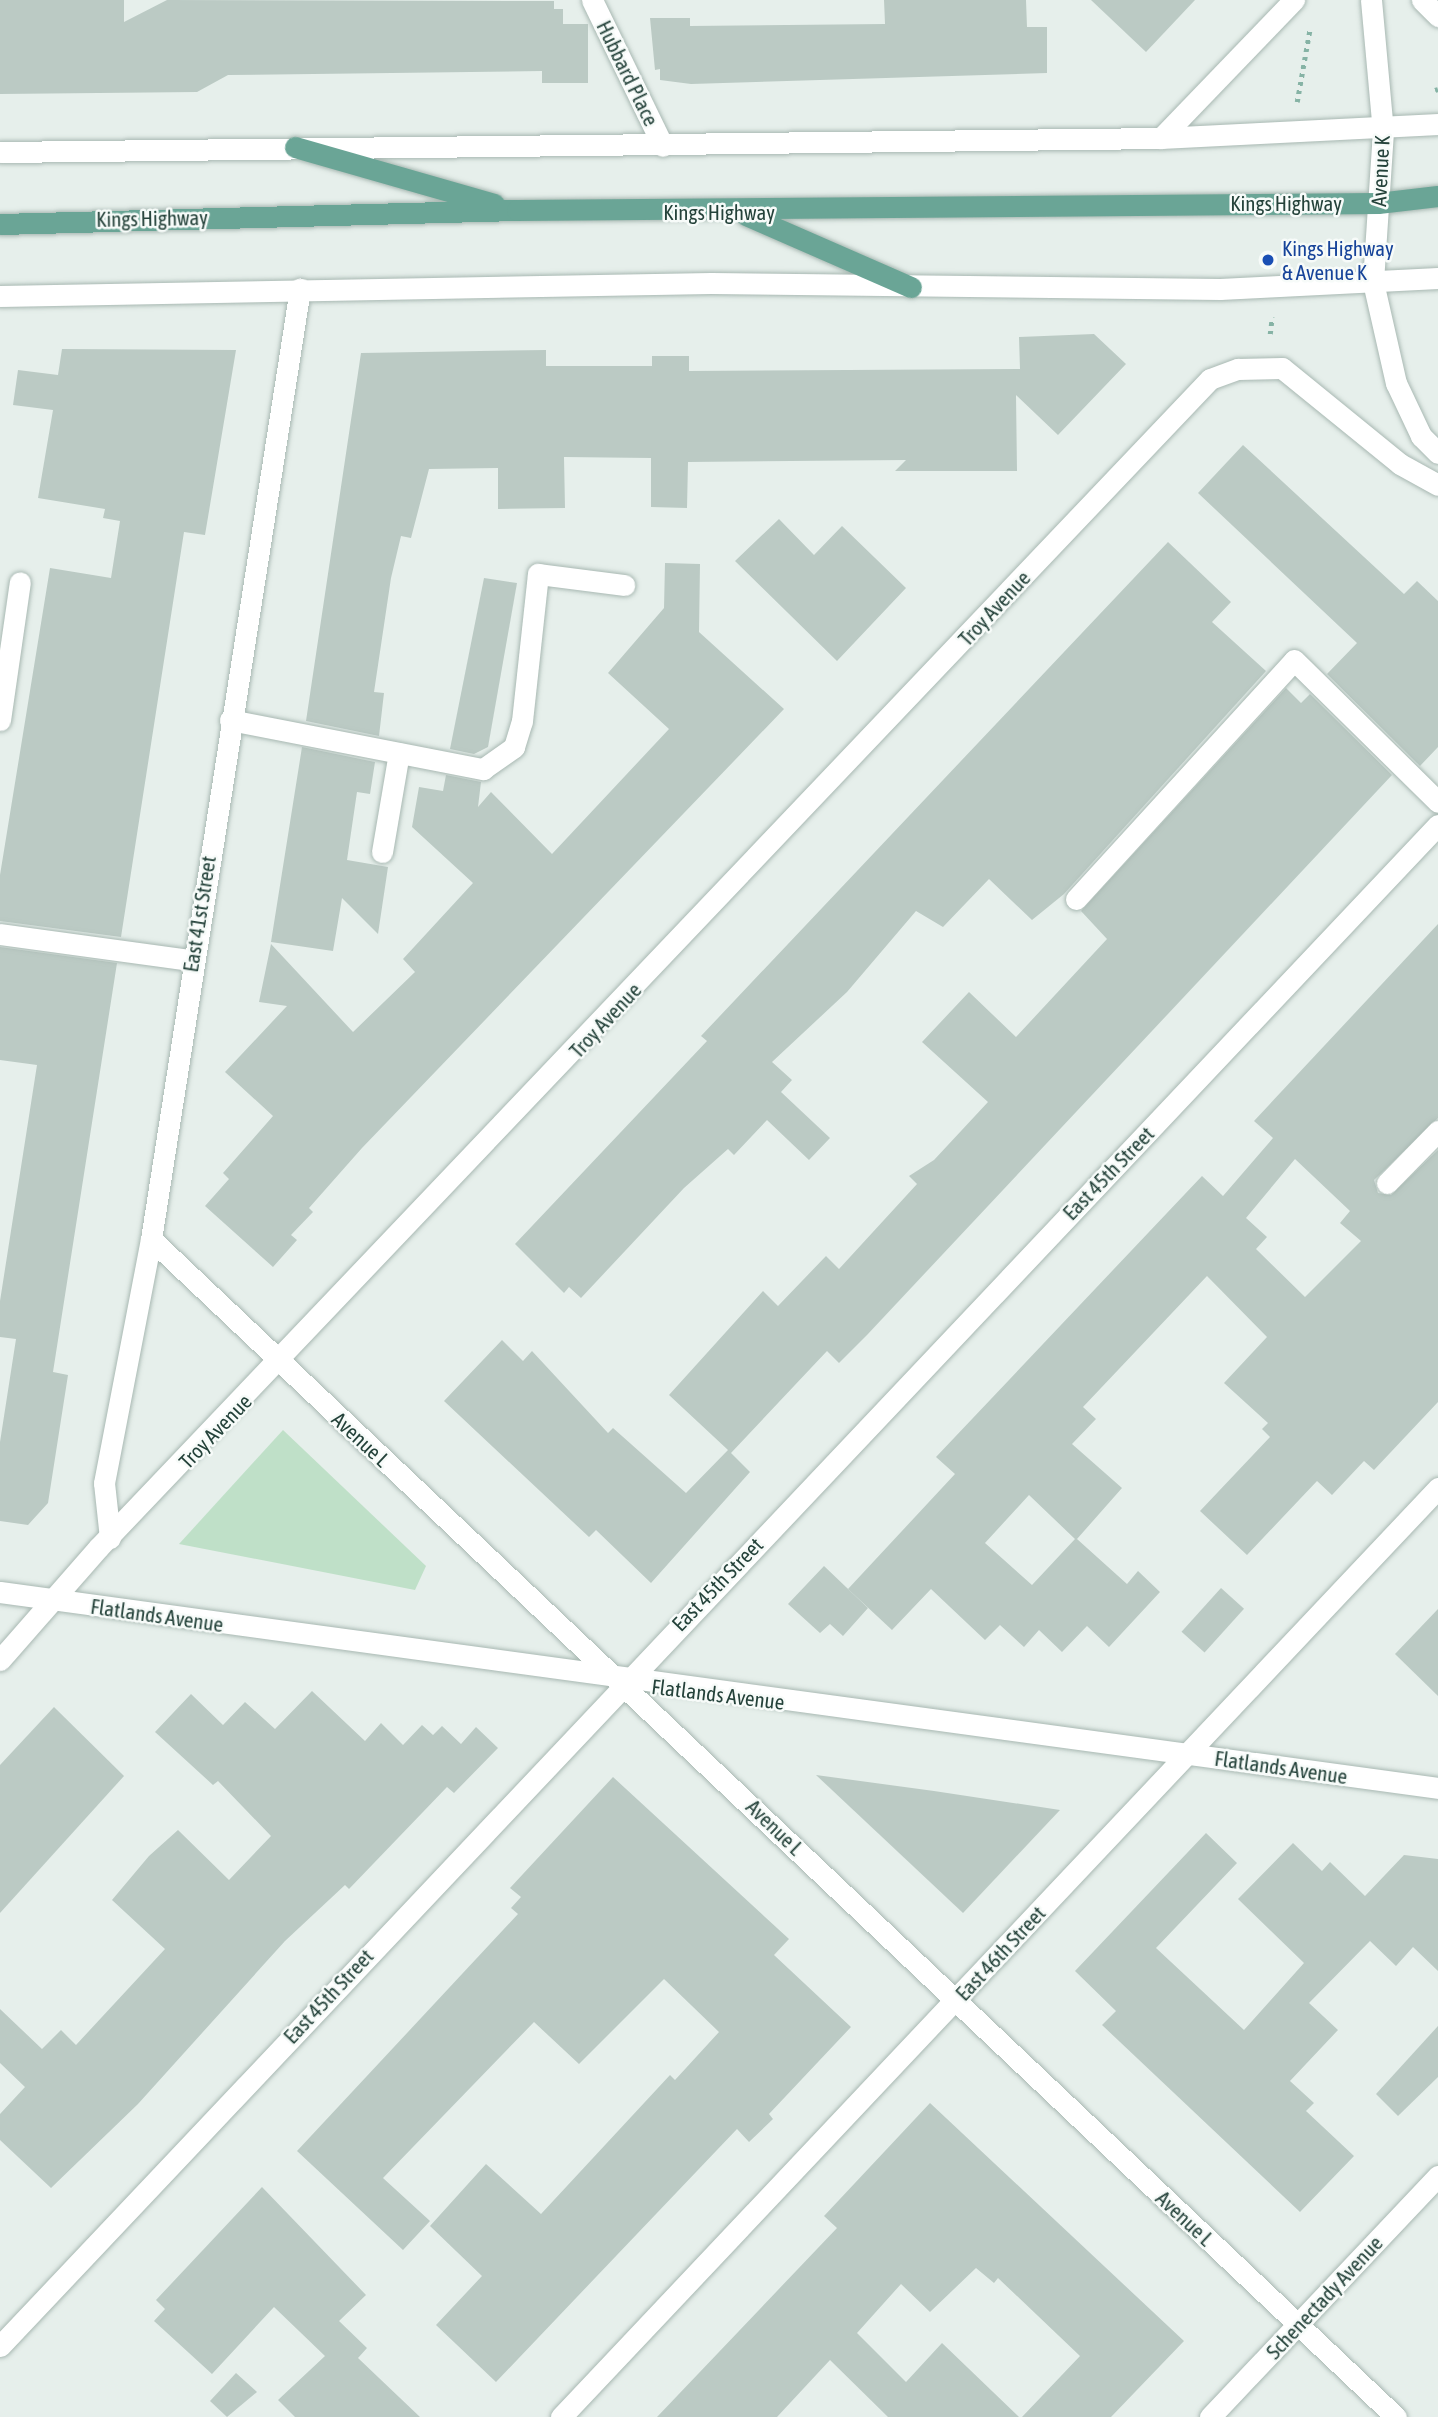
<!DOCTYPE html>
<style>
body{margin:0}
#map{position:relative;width:1438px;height:2417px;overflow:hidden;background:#e6efeb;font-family:"Asap Condensed",sans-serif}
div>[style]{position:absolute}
.green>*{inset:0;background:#bfe0c8}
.building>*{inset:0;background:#bbcac4;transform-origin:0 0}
.path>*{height:4.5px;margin-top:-2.25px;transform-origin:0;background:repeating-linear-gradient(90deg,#86b3a5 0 3.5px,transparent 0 8.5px)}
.roads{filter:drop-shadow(0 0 2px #a8b8b2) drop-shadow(0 0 2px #a8b8b2)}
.service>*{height:21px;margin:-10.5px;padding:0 10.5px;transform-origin:10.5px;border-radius:10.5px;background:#fff}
.minor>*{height:21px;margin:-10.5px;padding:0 10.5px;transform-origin:10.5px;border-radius:10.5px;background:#fff}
.tertiary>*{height:21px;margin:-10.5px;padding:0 10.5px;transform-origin:10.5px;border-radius:10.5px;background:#fff}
.secondary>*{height:21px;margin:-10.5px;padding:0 10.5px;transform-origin:10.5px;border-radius:10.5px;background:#fff}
.primary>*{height:21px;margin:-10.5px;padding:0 10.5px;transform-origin:10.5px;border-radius:10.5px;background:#6aa596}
.dots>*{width:19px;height:19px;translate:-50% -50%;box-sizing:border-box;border:4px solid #f7fbf9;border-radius:50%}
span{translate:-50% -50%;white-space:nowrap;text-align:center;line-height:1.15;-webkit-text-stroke:5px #f7fbf9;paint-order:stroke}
.street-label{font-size:21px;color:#24423a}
.transit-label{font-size:21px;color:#164399}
.left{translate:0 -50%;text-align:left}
</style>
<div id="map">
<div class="green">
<div style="clip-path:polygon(283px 1430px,426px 1566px,415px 1590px,179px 1544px)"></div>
</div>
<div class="building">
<div style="clip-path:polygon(0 0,124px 0,124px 22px,167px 0,554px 1px,554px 9px,563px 9px,563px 24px,588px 24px,588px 83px,542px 83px,542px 71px,228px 75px,197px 92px,0 94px)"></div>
<div style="clip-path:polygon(884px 0,1026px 0,1027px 27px,1047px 27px,1047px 73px,691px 84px,660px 80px,660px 69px,655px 70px,650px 18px,690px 18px,690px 26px,885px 24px)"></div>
<div style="clip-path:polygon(1091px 0,1195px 0,1146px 52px)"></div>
<div style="clip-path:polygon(1094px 334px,1126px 364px,1058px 435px,1016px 395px,1017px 471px,895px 471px,906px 460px,688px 462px,687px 508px,651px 507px,651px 458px,564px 457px,565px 508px,498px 509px,498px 468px,429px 469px,411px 538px,401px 536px,391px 578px,374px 692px,384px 693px,379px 736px,306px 721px,361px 353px,546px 350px,546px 366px,652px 366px,652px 356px,689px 356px,689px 371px,1020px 369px,1019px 337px)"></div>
<div style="clip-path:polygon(62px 349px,236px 350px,205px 535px,184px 532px,121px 937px,0 921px,0 875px,50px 568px,111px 578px,120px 521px,103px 518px,105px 509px,38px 498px,53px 410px,13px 405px,18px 370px,58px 375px)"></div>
<div style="clip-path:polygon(1243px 445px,1404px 594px,1417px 581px,1438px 601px,1438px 747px,1420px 766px,1327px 674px,1357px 643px,1198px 493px)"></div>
<div style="clip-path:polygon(779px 519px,814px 555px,842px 526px,906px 588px,837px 661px,735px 561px)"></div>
<div style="clip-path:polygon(1168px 542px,1231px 602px,1212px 622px,1266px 671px,1064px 894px,1032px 920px,989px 879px,943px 927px,916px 911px,847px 992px,772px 1062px,792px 1080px,781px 1092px,830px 1138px,809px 1160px,767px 1120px,734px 1155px,728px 1149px,684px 1188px,581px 1298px,569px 1287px,564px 1293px,515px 1244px,707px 1041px,701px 1036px)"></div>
<div style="clip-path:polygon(665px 563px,700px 564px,699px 632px,784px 709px,362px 1148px,309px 1208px,313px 1212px,291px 1235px,297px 1240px,273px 1267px,205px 1206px,229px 1179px,223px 1173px,273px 1116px,225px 1072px,287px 1006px,259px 1002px,271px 944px,353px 1032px,415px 972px,403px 959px,473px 883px,412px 827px,419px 787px,443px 791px,446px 775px,481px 782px,478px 807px,491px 792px,552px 854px,669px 729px,608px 673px,664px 608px)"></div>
<div style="clip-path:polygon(484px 578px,517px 583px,488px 747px,474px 754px,450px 749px)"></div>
<div style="clip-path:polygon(1286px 688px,1301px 703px,1310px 694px,1392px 775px,867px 1335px,839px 1363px,827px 1351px,731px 1453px,750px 1472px,651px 1583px,596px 1530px,589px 1537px,444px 1401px,502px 1340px,523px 1361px,532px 1351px,608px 1433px,613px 1428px,686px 1493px,728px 1450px,669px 1395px,763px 1291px,778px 1306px,826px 1256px,839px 1269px,917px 1184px,909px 1176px,934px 1160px,988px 1102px,922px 1042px,969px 992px,1016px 1037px,1107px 939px,1081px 911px)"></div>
<div style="clip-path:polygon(302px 747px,375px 762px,370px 794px,357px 792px,347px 860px,388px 867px,378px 934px,342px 898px,333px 951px,271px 942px)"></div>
<div style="clip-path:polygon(evenodd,1438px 924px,1438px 1118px,1374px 1180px,1378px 1193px,1391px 1195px,1438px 1150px,1438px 1402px,1374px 1470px,1364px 1461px,1332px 1495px,1317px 1481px,1247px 1555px,1200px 1511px,1270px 1437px,1262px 1429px,1268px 1423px,1224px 1383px,1267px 1337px,1207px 1276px,1083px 1407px,1096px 1419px,1072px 1444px,1122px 1488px,1077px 1539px,1127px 1584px,1138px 1571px,1160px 1592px,1109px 1647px,1087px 1626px,1062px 1652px,1039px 1630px,1024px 1647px,1000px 1625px,985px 1640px,931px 1589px,892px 1630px,848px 1589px,955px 1474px,936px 1457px,1202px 1176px,1223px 1196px,1273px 1138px,1254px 1121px,1438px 924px,1295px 1159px,1350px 1211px,1340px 1223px,1361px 1241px,1305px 1297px,1256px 1249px,1267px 1237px,1246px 1218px,1295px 1159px,1438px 924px,1029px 1495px,1075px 1539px,1032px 1585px,985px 1543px,1029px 1495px)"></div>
<div style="clip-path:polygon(0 947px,117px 963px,53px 1372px,68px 1375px,48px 1503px,28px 1525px,0 1521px,0 1442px,16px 1339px,0 1337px,0 1301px,37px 1065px,0 1060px)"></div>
<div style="clip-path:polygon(824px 1566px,868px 1608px,843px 1636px,830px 1624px,820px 1633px,788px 1604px)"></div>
<div style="left:1221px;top:1588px;width:31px;height:59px;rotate:42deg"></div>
<div style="clip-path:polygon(1438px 1609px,1438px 1696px,1395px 1654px)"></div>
<div style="clip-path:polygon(312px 1691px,365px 1741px,381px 1723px,403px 1745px,422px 1725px,433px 1735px,442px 1726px,461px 1744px,476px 1727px,498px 1748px,454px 1793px,447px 1787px,349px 1889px,345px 1885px,285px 1941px,138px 2104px,51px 2188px,0 2140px,0 2114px,25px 2087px,0 2063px,0 2009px,42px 2049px,61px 2030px,76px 2045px,165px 1949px,112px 1900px,149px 1856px,178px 1830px,229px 1880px,271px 1836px,218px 1781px,213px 1785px,155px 1732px,191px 1694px,223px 1725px,245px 1702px,275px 1729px)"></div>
<div style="clip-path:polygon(54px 1707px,124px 1776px,0 1913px,0 1765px)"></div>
<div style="clip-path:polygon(816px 1775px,934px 1791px,1060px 1810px,963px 1913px)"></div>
<div style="clip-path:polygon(613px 1777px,789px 1939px,774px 1955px,851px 2027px,769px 2114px,773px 2119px,749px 2142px,737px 2129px,496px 2382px,436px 2325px,482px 2276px,430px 2226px,486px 2164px,541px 2214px,670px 2075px,675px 2080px,719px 2032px,664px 1979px,579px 2064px,534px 2022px,383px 2178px,430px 2221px,403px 2250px,297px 2151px,518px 1914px,511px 1908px,521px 1897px,510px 1888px)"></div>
<div style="clip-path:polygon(1206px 1833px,1237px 1863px,1156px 1948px,1244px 2030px,1304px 1963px,1238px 1899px,1293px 1843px,1322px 1871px,1330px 1862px,1365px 1896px,1404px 1855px,1438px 1859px,1438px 1971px,1413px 1947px,1396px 1966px,1370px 1941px,1309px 2003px,1338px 2030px,1290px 2081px,1314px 2103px,1306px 2111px,1354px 2156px,1300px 2212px,1102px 2025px,1116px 2011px,1075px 1971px)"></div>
<div style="clip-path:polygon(1438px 2026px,1438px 2077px,1398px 2116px,1376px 2094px)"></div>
<div style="clip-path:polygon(930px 2103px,1184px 2341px,1111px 2417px,1022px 2417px,1080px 2356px,998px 2278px,994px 2283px,976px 2268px,930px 2312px,901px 2284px,857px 2333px,906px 2382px,942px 2343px,1019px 2417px,888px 2417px,830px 2360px,777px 2417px,657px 2417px,837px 2228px,824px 2216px)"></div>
<div style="clip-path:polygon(262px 2187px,366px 2295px,339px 2321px,367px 2348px,358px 2358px,420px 2417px,295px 2417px,278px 2400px,325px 2356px,274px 2307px,212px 2374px,154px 2321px,165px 2309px,156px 2300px)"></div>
<div style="clip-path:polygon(236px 2373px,257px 2392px,227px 2417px,210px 2401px)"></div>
</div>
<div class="path">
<div style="left:1435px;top:90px;width:3px;rotate:-18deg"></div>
<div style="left:1297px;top:102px;width:75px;rotate:-80deg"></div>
<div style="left:1270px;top:334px;width:17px;rotate:-83deg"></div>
</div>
<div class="roads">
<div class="service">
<div style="left:0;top:720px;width:139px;rotate:-81.8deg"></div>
<div style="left:230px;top:720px;width:258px;rotate:11deg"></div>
<div style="left:483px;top:769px;width:38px;rotate:-35deg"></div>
<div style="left:514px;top:747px;width:27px;rotate:-73deg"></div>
<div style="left:522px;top:721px;width:148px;rotate:-83.8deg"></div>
<div style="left:538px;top:574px;width:87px;rotate:7.3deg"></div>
<div style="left:382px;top:852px;width:100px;rotate:-80.3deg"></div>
<div style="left:1076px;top:899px;width:323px;rotate:-47.6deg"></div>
<div style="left:1294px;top:660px;width:202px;rotate:44.6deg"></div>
<div style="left:0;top:934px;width:193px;rotate:7.8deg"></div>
<div style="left:1387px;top:1183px;width:73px;rotate:-45.6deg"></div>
</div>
<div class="minor">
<div style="left:592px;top:0;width:162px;rotate:64.1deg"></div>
<div style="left:151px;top:1239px;width:1714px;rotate:43.42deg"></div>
<div style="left:110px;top:1538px;width:55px;rotate:-96.2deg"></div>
<div style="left:104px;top:1483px;width:248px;rotate:-79.1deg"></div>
<div style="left:151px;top:1239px;width:962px;rotate:-81.09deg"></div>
<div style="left:0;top:1660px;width:149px;rotate:-48.8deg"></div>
<div style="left:98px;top:1548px;width:1613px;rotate:-46.43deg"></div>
<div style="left:1210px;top:379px;width:30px;rotate:-20deg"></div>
<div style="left:1238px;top:369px;width:44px;rotate:-1.3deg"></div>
<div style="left:1282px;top:368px;width:152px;rotate:39.1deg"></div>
<div style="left:1400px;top:464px;width:43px;rotate:28.9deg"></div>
<div style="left:0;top:2346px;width:2093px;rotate:-46.61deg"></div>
<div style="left:561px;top:2417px;width:1278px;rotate:-46.65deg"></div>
<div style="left:1210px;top:2417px;width:332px;rotate:-46.6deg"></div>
</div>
<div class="tertiary">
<div style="left:1371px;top:0;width:132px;rotate:84.8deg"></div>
<div style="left:1383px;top:131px;width:151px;rotate:93.8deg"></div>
<div style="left:1373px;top:282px;width:104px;rotate:77.2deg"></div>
<div style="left:1396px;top:383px;width:59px;rotate:64.7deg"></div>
<div style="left:1421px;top:436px;width:24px;rotate:45deg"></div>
<div style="left:1422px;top:0;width:23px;rotate:45deg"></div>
<div style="left:1161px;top:138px;width:192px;rotate:-46.1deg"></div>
<div style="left:0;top:152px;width:1161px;rotate:-0.69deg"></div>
<div style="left:1161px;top:138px;width:277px;rotate:-2.9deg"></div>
<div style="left:0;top:296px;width:711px;rotate:-1.05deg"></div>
<div style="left:711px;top:283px;width:509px;rotate:0.68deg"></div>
<div style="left:1220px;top:289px;width:218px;rotate:-2.9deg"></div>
</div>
<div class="secondary">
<div style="left:0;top:1592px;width:1451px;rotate:7.76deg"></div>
</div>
<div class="primary">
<div style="left:295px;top:147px;width:207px;rotate:16deg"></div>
<div style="left:746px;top:215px;width:180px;rotate:23.6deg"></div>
<div style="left:0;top:224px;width:517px;rotate:-1.55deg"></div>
<div style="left:517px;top:210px;width:861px;rotate:-0.47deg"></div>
<div style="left:1378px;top:203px;width:60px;rotate:-6.7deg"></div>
</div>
</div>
<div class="dots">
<div style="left:1268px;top:260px;background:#1a4fb4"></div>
</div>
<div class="street-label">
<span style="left:628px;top:73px;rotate:64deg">Hubbard Place</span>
<span style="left:1380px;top:171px;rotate:-87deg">Avenue K</span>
<span style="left:1286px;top:203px">Kings Highway</span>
<span style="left:719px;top:212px">Kings Highway</span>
<span style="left:152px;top:218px;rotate:-1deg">Kings Highway</span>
<span style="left:994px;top:608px;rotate:-47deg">Troy Avenue</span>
<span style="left:199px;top:914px;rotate:-81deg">East 41st Street</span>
<span style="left:605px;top:1020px;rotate:-47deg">Troy Avenue</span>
<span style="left:1108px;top:1173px;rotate:-46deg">East 45th Street</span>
<span style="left:215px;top:1431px;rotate:-46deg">Troy Avenue</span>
<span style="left:361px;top:1439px;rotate:43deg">Avenue L</span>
<span style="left:717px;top:1584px;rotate:-46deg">East 45th Street</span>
<span style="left:157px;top:1615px;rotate:8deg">Flatlands Avenue</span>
<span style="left:718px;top:1694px;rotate:7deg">Flatlands Avenue</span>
<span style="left:1281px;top:1767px;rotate:8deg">Flatlands Avenue</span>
<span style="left:775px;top:1827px;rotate:44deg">Avenue L</span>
<span style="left:1000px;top:1953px;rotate:-47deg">East 46th Street</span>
<span style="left:328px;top:1996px;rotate:-47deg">East 45th Street</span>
<span style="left:1185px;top:2218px;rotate:43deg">Avenue L</span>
<span style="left:1324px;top:2297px;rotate:-47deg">Schenectady Avenue</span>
</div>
<div class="transit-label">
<span class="left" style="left:1282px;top:260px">Kings Highway<br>&amp; Avenue K</span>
</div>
</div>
